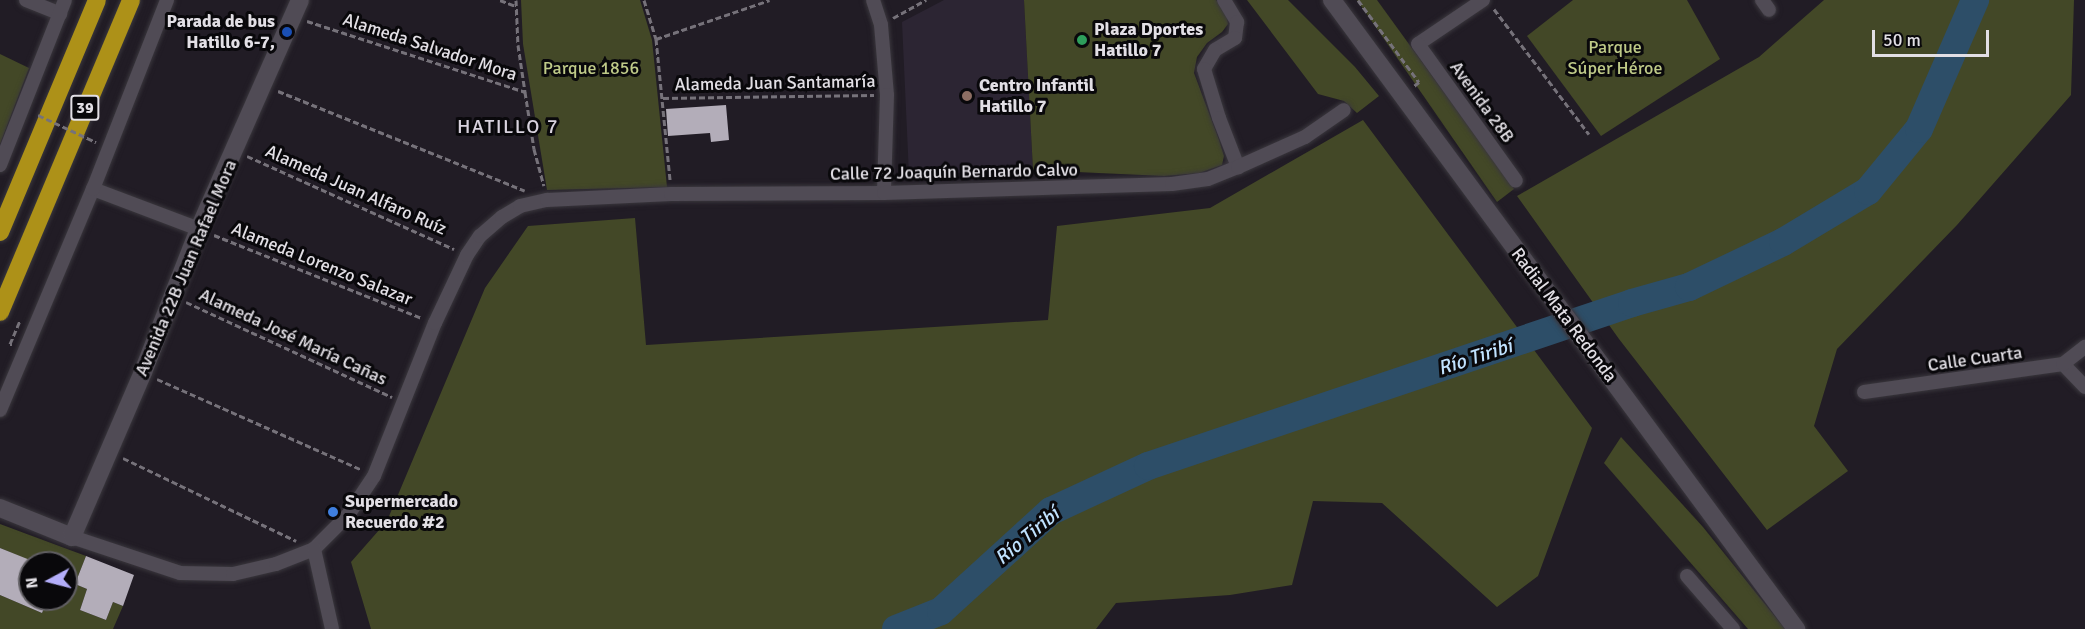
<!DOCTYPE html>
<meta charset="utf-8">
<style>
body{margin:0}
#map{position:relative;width:2085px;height:629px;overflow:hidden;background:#211c25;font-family:Signika,sans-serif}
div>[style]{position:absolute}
.built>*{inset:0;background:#2c2533}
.green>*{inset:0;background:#434827}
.river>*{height:28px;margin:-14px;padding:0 14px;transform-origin:14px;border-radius:14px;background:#2d4e68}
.building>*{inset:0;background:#b3adb9}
.path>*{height:3px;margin-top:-1.5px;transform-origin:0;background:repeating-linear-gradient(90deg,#76727a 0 6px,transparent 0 9px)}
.roads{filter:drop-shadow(0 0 2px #3a373d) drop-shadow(0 0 2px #3a373d)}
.street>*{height:14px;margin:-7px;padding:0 7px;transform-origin:7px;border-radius:7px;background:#504b55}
.secondary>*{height:18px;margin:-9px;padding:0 9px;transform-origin:9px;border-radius:9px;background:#504b55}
.highway>*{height:18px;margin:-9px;padding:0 9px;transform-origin:9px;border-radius:9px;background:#ad9118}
.path-bridge>*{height:3px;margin-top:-1.5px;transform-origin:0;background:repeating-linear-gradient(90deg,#76727a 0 6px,transparent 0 9px)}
.dots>*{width:16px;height:16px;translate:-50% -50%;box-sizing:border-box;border:3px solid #09080b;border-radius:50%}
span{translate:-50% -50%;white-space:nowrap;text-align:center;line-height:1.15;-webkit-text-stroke:6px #09080b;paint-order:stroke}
.shield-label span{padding:2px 4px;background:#09080b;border:2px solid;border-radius:4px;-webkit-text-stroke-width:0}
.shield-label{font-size:16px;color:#e2dfe5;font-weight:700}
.poi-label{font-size:18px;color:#e2dfe5;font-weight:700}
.right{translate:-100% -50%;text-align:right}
.left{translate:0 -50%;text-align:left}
.street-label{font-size:18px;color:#e2dfe5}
.park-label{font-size:18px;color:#bfca88}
.neighbourhood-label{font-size:20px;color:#d8d2de;letter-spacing:1.5px}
.water-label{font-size:20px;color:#c0e2ff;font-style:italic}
.north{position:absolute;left:18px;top:551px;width:60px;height:60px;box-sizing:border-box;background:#09080b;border:2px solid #605e62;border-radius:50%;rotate:263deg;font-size:16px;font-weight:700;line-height:24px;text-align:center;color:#e2dfe5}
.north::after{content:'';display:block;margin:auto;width:21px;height:27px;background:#b3adf9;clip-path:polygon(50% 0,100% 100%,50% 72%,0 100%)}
.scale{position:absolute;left:1872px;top:30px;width:117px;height:27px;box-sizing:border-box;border:3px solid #e2dfe5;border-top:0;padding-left:8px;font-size:18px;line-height:21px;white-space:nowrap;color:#e2dfe5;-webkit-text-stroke:4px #09080b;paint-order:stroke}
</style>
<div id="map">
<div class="built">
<div style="clip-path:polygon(944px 0,1024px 0,1033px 170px,909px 175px,902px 22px)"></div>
</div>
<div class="green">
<div style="clip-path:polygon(521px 0,640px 0,652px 40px,667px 187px,547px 190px,523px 44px)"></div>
<div style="clip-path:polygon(1024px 0,1216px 0,1226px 13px,1228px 24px,1222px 32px,1207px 43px,1197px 57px,1194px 73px,1219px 140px,1224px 156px,1222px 165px,1199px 173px,1164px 176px,1033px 170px)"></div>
<div style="clip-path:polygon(1247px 0,1288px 0,1355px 67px,1379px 96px,1357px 113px,1344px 101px,1318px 94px)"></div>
<div style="clip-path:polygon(1357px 0,1377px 0,1514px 189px,1497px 202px)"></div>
<div style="clip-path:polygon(1573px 0,1687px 0,1720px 59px,1601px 136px,1527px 36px)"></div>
<div style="clip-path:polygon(1824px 0,2074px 0,2071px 95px,1957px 225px,1837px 349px,1814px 426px,1848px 471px,1767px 530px,1619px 339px,1517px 196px,1759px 57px)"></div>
<div style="clip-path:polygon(0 54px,29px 68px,0 144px)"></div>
<div style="clip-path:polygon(1363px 120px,1592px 428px,1538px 576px,1497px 607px,1382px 503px,1313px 501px,1292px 585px,1230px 595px,1116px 603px,1096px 629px,371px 629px,351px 562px,387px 521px,485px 288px,528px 226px,635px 218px,646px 345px,1048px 320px,1057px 226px,1210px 208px)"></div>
<div style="clip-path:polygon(1621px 437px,1703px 527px,1785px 629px,1748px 629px,1604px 463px)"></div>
<div style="clip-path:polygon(0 524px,86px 556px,75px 584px,87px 589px,80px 610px,106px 620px,113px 602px,123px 606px,113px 629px,0 629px,0 595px,42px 613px,48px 599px,66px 599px,66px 563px,36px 563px,0 548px)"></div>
</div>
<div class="river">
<div style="left:896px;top:629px;width:48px;rotate:-21.8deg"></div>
<div style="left:941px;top:611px;width:149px;rotate:-42.3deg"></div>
<div style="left:1051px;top:511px;width:107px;rotate:-24.9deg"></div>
<div style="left:1148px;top:466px;width:511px;rotate:-18.61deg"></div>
<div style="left:1632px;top:303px;width:59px;rotate:-15.7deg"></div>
<div style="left:1689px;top:287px;width:104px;rotate:-25.6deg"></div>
<div style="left:1783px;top:242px;width:99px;rotate:-31deg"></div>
<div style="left:1868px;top:191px;width:80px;rotate:-50.6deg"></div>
<div style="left:1919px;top:129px;width:141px;rotate:-66.5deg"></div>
</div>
<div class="building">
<div style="clip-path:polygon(726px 105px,729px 140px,711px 142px,710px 133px,668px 136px,666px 109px)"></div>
<div style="clip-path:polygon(0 548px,30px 560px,30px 599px,48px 599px,42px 613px,0 595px)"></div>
<div style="clip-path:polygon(86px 556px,134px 575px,123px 606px,113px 602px,106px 620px,80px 610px,87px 589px,75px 584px)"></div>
</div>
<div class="path">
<div style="left:500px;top:0;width:17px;rotate:21deg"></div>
<div style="left:516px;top:0;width:45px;rotate:87.5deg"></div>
<div style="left:518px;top:45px;width:48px;rotate:81.5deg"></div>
<div style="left:525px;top:92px;width:58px;rotate:81deg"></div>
<div style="left:534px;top:149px;width:38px;rotate:75deg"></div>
<div style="left:644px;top:0;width:41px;rotate:72.9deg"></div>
<div style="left:656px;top:39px;width:142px;rotate:84.3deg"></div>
<div style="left:1358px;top:0;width:102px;rotate:53.4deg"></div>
<div style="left:1419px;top:82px;width:6px;rotate:141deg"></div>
<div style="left:1494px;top:9px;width:157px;rotate:52.8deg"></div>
<div style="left:893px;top:18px;width:38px;rotate:-29deg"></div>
<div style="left:307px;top:21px;width:229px;rotate:18deg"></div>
<div style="left:656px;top:39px;width:120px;rotate:-18.9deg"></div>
<div style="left:278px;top:91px;width:266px;rotate:22deg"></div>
<div style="left:663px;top:98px;width:211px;rotate:-0.8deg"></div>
<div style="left:247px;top:156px;width:227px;rotate:24.2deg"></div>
<div style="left:214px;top:235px;width:224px;rotate:21.8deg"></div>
<div style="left:186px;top:302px;width:227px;rotate:24.8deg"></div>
<div style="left:12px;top:344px;width:2px;rotate:180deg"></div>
<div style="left:10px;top:344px;width:25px;rotate:-67deg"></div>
<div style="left:157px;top:379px;width:224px;rotate:23.9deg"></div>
<div style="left:123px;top:458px;width:192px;rotate:25.6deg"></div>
</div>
<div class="roads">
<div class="street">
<div style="left:26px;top:0;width:37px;rotate:22deg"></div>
<div style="left:873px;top:0;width:26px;rotate:72deg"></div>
<div style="left:881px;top:25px;width:70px;rotate:85.1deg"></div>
<div style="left:887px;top:95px;width:98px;rotate:91.8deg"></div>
<div style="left:1224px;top:0;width:26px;rotate:59deg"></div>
<div style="left:1237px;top:22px;width:16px;rotate:97deg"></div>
<div style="left:1235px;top:38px;width:23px;rotate:149deg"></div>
<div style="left:1215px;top:50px;width:22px;rotate:120deg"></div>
<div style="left:1204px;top:69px;width:51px;rotate:73deg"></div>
<div style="left:1219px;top:118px;width:53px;rotate:68.8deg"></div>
<div style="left:1483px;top:0;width:78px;rotate:145.9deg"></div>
<div style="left:1418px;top:44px;width:168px;rotate:54.4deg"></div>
<div style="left:1762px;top:0;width:12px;rotate:55deg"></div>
<div style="left:0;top:165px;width:177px;rotate:-68.5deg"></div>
<div style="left:93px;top:189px;width:113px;rotate:20.7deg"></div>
<div style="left:2063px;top:364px;width:32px;rotate:46deg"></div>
<div style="left:1864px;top:392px;width:201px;rotate:-8deg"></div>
<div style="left:2063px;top:364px;width:28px;rotate:-38deg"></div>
<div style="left:0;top:410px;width:240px;rotate:-67.2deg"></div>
<div style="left:93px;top:189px;width:203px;rotate:-68.6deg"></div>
<div style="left:72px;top:537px;width:114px;rotate:18.4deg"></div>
<div style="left:180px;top:573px;width:53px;rotate:1.1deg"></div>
<div style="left:233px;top:574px;width:44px;rotate:-13.1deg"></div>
<div style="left:276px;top:564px;width:41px;rotate:-21.5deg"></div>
<div style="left:314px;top:549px;width:48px;rotate:-45deg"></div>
<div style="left:348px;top:515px;width:47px;rotate:-56.3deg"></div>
<div style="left:374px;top:476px;width:165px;rotate:-68.3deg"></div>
<div style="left:435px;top:323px;width:75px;rotate:-64.8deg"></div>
<div style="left:467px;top:255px;width:23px;rotate:-56deg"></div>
<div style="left:480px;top:236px;width:29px;rotate:-41deg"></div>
<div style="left:502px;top:217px;width:21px;rotate:-31deg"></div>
<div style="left:520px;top:206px;width:28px;rotate:-13deg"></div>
<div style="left:547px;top:200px;width:124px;rotate:-2.8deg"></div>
<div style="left:671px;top:194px;width:213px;rotate:-0.3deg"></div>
<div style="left:884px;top:193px;width:288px;rotate:-1.8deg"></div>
<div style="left:1172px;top:184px;width:36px;rotate:-8deg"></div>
<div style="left:1208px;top:179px;width:32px;rotate:-22deg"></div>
<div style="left:1238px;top:167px;width:73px;rotate:-24.1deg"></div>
<div style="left:1305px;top:137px;width:47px;rotate:-34.7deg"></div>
<div style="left:314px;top:549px;width:82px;rotate:77.3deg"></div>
<div style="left:1687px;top:576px;width:70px;rotate:49deg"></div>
</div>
<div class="secondary">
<div style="left:1332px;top:0;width:782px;rotate:53.58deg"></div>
<div style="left:0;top:508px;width:78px;rotate:21.9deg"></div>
<div style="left:72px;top:537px;width:180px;rotate:-66.7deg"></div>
<div style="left:143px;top:372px;width:154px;rotate:-68.6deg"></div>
<div style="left:199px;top:229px;width:250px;rotate:-66.2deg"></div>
</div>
<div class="highway">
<div style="left:0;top:232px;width:251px;rotate:-67.3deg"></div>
<div style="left:0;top:312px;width:338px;rotate:-67.2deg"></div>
</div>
</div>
<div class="path-bridge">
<div style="left:38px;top:115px;width:64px;rotate:25deg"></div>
</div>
<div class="dots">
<div style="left:287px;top:32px;background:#1a4fb4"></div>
<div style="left:1082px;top:40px;background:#2e9e5b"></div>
<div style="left:967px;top:96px;background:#8d6e63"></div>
<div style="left:333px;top:512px;background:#3f7fe0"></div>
</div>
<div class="shield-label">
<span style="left:85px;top:108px">39</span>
</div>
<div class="poi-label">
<span class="right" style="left:275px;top:32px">Parada de bus<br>Hatillo 6-7,</span>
<span class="left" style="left:1094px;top:40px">Plaza Dportes<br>Hatillo 7</span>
<span class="left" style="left:979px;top:96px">Centro Infantil<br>Hatillo 7</span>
<span class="left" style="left:345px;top:512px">Supermercado<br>Recuerdo #2</span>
</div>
<div class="street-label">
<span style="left:430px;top:47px;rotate:18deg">Alameda Salvador Mora</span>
<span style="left:775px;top:83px;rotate:-1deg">Alameda Juan Santamaría</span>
<span style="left:1482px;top:102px;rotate:54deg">Avenida 28B</span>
<span style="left:954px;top:172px;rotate:-1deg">Calle 72 Joaquín Bernardo Calvo</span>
<span style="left:356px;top:190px;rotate:24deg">Alameda Juan Alfaro Ruíz</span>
<span style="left:322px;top:264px;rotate:22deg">Alameda Lorenzo Salazar</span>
<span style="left:186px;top:268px;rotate:-67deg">Avenida 22B Juan Rafael Mora</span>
<span style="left:1564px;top:315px;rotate:53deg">Radial Mata Redonda</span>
<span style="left:293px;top:337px;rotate:25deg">Alameda José María Cañas</span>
<span style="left:1975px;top:359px;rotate:-8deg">Calle Cuarta</span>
</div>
<div class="park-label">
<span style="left:1615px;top:58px">Parque<br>Súper Héroe</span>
<span style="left:591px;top:68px">Parque 1856</span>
</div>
<div class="neighbourhood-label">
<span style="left:508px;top:126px">HATILLO 7</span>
</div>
<div class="water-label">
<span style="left:1475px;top:357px;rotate:-18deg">Río Tiribí</span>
<span style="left:1027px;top:536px;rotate:-40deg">Río Tiribí</span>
</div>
<div class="north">N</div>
<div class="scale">50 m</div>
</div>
